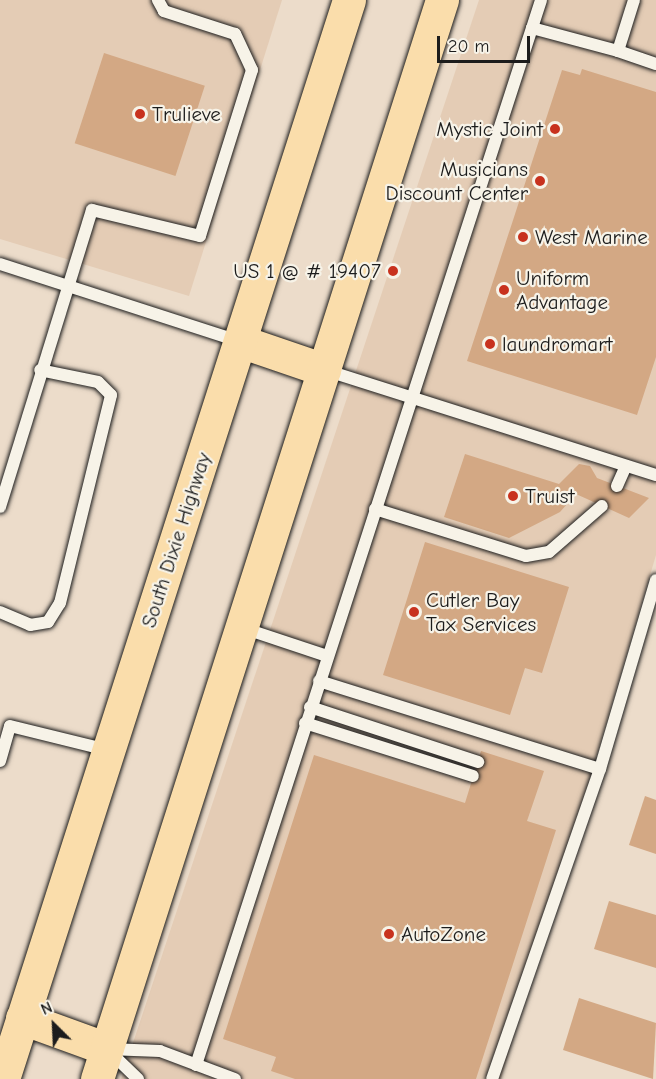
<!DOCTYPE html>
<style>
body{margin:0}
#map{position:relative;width:656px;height:1079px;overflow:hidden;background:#ecdcca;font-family:"Comic Neue",sans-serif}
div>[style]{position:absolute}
.built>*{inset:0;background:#e4ccb5}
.building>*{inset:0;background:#d3a884;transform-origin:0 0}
.roads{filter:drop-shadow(0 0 2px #1c1c1c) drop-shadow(0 0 2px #1c1c1c)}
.service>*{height:12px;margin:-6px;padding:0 6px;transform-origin:6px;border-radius:6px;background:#f7f3e8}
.trunk>*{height:33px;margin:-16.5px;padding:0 16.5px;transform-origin:16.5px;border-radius:16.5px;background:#faddab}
.dots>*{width:16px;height:16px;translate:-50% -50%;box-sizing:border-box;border:3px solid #f7f3e8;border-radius:50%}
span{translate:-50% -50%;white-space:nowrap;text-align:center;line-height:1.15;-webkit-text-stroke:4.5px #f7f3e8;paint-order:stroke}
.poi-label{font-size:21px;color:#1c1c1c}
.left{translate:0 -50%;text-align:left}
.right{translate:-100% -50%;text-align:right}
.street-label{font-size:21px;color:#1c1c1c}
.north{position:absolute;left:24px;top:995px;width:60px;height:60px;-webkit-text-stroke:4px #f7f3e8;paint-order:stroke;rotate:336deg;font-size:16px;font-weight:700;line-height:24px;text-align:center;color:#1c1c1c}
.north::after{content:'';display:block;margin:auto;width:21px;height:27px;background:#1c1c1c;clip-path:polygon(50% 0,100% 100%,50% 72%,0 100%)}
.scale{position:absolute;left:437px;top:36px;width:93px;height:27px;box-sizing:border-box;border:3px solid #1c1c1c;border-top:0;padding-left:8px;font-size:18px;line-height:21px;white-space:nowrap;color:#1c1c1c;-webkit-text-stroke:4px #f7f3e8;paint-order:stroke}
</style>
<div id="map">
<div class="built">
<div style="clip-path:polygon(0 0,282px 0,189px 296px,0 239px)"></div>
<div style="clip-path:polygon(479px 0,656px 0,656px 555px,501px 1079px,121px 1079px)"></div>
</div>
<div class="building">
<div style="left:104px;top:53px;width:106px;height:95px;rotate:18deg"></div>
<div style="clip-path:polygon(582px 69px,656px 92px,656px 357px,637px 415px,467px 361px,562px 70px,580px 75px)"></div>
<div style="clip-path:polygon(465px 454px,559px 484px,579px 464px,590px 466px,597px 478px,649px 498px,629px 518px,576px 494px,560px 512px,509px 538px,444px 517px)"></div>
<div style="clip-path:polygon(425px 542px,569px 587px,542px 673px,525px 668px,510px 715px,383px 675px)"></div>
<div style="clip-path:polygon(481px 751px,544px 771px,527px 821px,556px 830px,476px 1079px,295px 1079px,271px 1071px,276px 1057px,223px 1039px,314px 755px,465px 803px)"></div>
<div style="clip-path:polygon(645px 796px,656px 800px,656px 854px,629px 845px)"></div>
<div style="clip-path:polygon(609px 901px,656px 915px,656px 968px,594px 949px)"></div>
<div style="clip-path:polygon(579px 998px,656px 1023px,653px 1079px,563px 1050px)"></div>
</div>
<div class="roads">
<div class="service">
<div style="left:532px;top:28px;width:29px;rotate:-72deg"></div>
<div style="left:618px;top:51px;width:40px;rotate:18.9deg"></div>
<div style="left:0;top:264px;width:251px;rotate:17.9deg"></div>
<div style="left:325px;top:370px;width:347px;rotate:17.6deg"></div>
<div style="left:617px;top:486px;width:22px;rotate:-66deg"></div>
<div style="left:0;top:507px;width:311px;rotate:-72.8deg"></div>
<div style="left:92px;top:210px;width:111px;rotate:13.5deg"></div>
<div style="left:200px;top:236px;width:174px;rotate:-72.6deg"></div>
<div style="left:252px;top:70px;width:40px;rotate:-115deg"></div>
<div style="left:235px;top:34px;width:75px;rotate:-162.1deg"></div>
<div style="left:164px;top:11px;width:13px;rotate:-119deg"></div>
<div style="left:375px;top:509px;width:158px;rotate:17.3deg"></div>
<div style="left:526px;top:556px;width:23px;rotate:-10deg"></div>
<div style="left:549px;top:552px;width:70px;rotate:-41deg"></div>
<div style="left:0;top:612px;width:33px;rotate:23deg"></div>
<div style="left:30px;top:625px;width:18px;rotate:-9deg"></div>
<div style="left:48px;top:622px;width:22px;rotate:-58deg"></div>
<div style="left:60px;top:603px;width:214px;rotate:-76.2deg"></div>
<div style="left:111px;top:395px;width:18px;rotate:-135deg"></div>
<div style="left:98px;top:382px;width:59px;rotate:-168.3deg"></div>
<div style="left:243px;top:628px;width:89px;rotate:18.4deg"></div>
<div style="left:319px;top:681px;width:294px;rotate:17.4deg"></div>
<div style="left:600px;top:769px;width:328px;rotate:109.2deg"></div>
<div style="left:310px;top:707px;width:177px;rotate:18.1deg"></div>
<div style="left:305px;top:723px;width:176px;rotate:17.5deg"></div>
<div style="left:0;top:761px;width:36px;rotate:-74deg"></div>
<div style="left:10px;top:726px;width:101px;rotate:13.8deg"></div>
<div style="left:600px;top:769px;width:197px;rotate:-73.5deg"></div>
<div style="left:108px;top:1049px;width:52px;rotate:2.2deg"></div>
<div style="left:160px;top:1051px;width:80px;rotate:20.5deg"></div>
<div style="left:110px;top:1052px;width:39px;rotate:44deg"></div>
<div style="left:196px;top:1065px;width:1090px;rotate:-72.05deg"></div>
<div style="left:532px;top:28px;width:89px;rotate:15deg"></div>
<div style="left:618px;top:51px;width:53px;rotate:-72.6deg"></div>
</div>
<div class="trunk">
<div style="left:240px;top:341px;width:89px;rotate:19deg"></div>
<div style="left:22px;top:1018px;width:90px;rotate:20deg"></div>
<div style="left:3px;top:1079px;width:1133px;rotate:-72.22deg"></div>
<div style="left:97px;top:1079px;width:1133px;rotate:-72.27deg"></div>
</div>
</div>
<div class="dots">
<div style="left:140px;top:114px;background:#c8321e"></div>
<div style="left:555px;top:129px;background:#c8321e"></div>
<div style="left:540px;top:181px;background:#c8321e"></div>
<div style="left:523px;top:237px;background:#c8321e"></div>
<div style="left:393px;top:271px;background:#c8321e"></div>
<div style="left:504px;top:290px;background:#c8321e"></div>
<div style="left:490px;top:344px;background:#c8321e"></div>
<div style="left:513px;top:496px;background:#c8321e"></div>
<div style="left:414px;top:612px;background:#c8321e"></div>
<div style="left:389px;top:934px;background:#c8321e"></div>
</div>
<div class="poi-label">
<span class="left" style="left:152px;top:114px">Trulieve</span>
<span class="right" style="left:543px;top:129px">Mystic Joint</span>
<span class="right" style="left:528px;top:181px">Musicians<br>Discount Center</span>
<span class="left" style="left:535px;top:237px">West Marine</span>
<span class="right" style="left:381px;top:271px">US 1 @ # 19407</span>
<span class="left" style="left:516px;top:290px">Uniform<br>Advantage</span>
<span class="left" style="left:502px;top:344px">laundromart</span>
<span class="left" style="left:525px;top:496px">Truist</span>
<span class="left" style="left:426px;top:612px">Cutler Bay<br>Tax Services</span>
<span class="left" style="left:401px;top:934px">AutoZone</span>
</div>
<div class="street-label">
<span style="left:176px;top:540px;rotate:-72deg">South Dixie Highway</span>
</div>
<div class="north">N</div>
<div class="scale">20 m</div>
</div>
